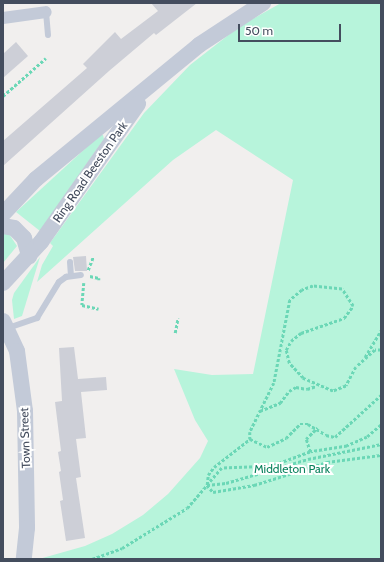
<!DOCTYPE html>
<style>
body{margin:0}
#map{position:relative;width:384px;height:562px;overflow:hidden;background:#f1efee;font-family:Cabin,sans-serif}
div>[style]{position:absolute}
.green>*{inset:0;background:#b7f4db}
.building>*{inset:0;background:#cdcfd7}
.path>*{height:2.5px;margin-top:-1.25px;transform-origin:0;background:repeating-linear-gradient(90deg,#6bd7b6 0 3px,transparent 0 5px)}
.service>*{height:6px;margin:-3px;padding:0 3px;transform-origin:3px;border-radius:3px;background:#c3cad8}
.minor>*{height:12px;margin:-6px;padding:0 6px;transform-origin:6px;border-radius:6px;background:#c3cad8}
.tertiary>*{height:16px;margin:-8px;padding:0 8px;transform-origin:8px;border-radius:8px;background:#c3cad8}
span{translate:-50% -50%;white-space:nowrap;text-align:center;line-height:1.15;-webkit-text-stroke:4px #fff;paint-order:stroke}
.street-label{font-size:12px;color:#444d5e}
.park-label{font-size:12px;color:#0c835e}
.frame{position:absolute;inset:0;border:4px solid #444d5e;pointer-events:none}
.scale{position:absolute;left:238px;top:24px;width:103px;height:18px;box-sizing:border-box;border:2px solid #444d5e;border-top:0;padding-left:5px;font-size:12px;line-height:14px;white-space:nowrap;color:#444d5e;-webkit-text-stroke:3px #fff;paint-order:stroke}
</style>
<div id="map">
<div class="green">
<div style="clip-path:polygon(281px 3px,381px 3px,381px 559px,39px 559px,85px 546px,112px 534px,143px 515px,168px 494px,200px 458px,208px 441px,195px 420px,174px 369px,212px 375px,253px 374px,293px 180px,216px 130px,173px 160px,37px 282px,42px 265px,53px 246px,50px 243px,144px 113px,190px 65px,240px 26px)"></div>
<div style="clip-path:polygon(100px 135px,103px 135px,104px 139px,40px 231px,16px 212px)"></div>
<div style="clip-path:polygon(3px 233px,9px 234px,17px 246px,3px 263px)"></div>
<div style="clip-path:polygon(40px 257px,22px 316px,14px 319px,12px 300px,14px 293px)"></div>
</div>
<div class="building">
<div style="clip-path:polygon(151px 3px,197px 3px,156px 35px,154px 33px,109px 71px,3px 166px,3px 141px,87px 68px,83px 64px,115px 32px,121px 39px,158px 11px)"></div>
<div style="clip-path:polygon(16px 42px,28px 56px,3px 78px,3px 54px)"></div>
<div style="clip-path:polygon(86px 256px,87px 271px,75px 271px,73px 257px)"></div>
<div style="clip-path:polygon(74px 347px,78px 379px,106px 377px,107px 390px,81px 392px,86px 438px,76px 439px,81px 477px,76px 478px,85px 538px,66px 541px,60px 501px,63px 500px,59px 472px,61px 471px,58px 452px,61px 451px,55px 402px,62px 401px,59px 348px)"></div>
</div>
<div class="path">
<div style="left:3px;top:96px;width:57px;rotate:-41.5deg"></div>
<div style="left:88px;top:270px;width:14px;rotate:-69deg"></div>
<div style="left:90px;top:276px;width:9px;rotate:13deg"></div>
<div style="left:99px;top:278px;width:2px;rotate:90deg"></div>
<div style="left:84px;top:283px;width:22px;rotate:95deg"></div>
<div style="left:82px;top:305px;width:17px;rotate:13deg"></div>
<div style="left:175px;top:333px;width:15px;rotate:-79deg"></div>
<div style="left:381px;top:350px;width:6px;rotate:180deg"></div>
<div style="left:375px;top:350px;width:25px;rotate:138deg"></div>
<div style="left:356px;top:367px;width:21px;rotate:118deg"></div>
<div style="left:346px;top:386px;width:14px;rotate:159deg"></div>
<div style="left:333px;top:391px;width:33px;rotate:-157deg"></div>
<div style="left:303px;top:378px;width:21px;rotate:-133deg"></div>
<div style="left:289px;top:363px;width:13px;rotate:-103deg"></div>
<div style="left:286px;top:350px;width:10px;rotate:-61deg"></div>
<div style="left:291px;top:341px;width:13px;rotate:-39deg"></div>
<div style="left:301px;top:333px;width:46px;rotate:-19.2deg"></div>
<div style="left:344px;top:318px;width:15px;rotate:-53deg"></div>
<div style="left:353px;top:306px;width:20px;rotate:-123deg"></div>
<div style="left:342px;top:289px;width:29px;rotate:-174deg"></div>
<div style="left:313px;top:286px;width:12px;rotate:160deg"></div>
<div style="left:302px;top:290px;width:16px;rotate:140deg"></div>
<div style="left:290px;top:300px;width:85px;rotate:100.9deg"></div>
<div style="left:274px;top:383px;width:55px;rotate:116.1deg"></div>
<div style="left:250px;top:432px;width:7px;rotate:90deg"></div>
<div style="left:250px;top:439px;width:19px;rotate:25deg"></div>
<div style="left:267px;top:447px;width:21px;rotate:-25deg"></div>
<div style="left:286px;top:438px;width:20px;rotate:-45deg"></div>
<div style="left:300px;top:424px;width:8px"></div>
<div style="left:308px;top:424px;width:21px;rotate:31deg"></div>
<div style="left:326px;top:435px;width:9px;rotate:13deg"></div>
<div style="left:335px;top:437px;width:62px;rotate:-42.4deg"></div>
<div style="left:365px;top:357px;width:31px;rotate:-59deg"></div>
<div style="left:260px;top:411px;width:22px;rotate:-22deg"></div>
<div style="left:280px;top:403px;width:15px;rotate:-53deg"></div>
<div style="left:289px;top:391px;width:8px;rotate:-30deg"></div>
<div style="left:296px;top:387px;width:11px;rotate:10deg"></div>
<div style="left:307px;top:389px;width:9px;rotate:-18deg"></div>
<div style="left:381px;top:425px;width:18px;rotate:139deg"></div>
<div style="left:367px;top:437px;width:22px;rotate:156deg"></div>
<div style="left:347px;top:446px;width:37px;rotate:171deg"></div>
<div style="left:310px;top:452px;width:40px;rotate:159.8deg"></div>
<div style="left:272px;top:466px;width:50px;rotate:177.7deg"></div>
<div style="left:222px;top:468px;width:23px;rotate:131deg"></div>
<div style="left:207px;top:485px;width:9px;rotate:49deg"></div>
<div style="left:213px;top:492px;width:42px;rotate:-9.7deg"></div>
<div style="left:254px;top:485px;width:77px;rotate:-17.5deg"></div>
<div style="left:327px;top:462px;width:54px;rotate:-7.4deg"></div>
<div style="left:310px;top:452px;width:14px;rotate:-107deg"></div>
<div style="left:306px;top:439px;width:16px;rotate:-45deg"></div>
<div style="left:207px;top:485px;width:19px;rotate:-6deg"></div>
<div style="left:226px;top:483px;width:85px;rotate:-16.3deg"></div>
<div style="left:308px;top:459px;width:75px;rotate:-11.6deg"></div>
<div style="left:92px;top:559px;width:32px;rotate:-20deg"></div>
<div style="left:122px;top:548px;width:76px;rotate:-31.6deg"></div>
<div style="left:187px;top:508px;width:30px;rotate:-49deg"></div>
<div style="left:207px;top:485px;width:10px;rotate:-84deg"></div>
<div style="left:208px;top:475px;width:10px;rotate:-53deg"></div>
<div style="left:214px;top:467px;width:46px;rotate:-37.9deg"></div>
</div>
<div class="service">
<div style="left:46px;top:12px;width:23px;rotate:85deg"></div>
<div style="left:70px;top:262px;width:14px;rotate:86deg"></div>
<div style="left:8px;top:328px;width:31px;rotate:-19deg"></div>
<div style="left:37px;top:318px;width:42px;rotate:-58.6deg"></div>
<div style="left:59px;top:282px;width:9px;rotate:-36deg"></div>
<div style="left:66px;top:277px;width:15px;rotate:-8deg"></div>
</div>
<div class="minor">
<div style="left:3px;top:18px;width:43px;rotate:-7.9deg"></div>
</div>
<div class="tertiary">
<div style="left:3px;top:214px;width:48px;rotate:-46.7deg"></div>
<div style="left:36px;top:179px;width:211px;rotate:-39.4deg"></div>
<div style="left:199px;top:45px;width:77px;rotate:-33.3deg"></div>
<div style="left:3px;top:226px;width:11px;rotate:10deg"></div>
<div style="left:14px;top:228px;width:14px;rotate:45deg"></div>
<div style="left:24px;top:238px;width:19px;rotate:74deg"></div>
<div style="left:3px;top:283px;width:56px;rotate:-47.2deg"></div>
<div style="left:41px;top:242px;width:169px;rotate:-54.9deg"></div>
<div style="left:3px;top:321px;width:33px;rotate:65deg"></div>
<div style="left:17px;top:351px;width:61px;rotate:82.4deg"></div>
<div style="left:25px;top:411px;width:117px;rotate:89deg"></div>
<div style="left:27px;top:528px;width:31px;rotate:96deg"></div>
</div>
<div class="street-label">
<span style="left:90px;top:172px;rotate:-55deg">Ring Road Beeston Park</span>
<span style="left:25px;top:438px;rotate:-92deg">Town Street</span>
</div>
<div class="park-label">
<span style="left:292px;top:469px">Middleton Park</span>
</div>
<div class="frame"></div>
<div class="scale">50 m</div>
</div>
